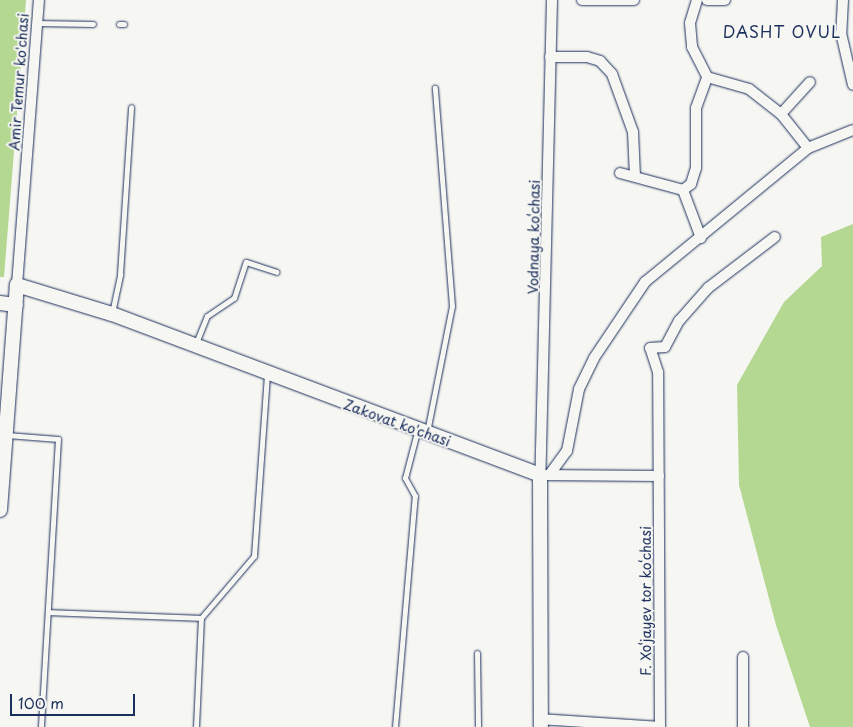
<!DOCTYPE html>
<meta charset="utf-8">
<style>
body{margin:0}
#map{position:relative;width:853px;height:727px;overflow:hidden;background:#f6f6f2;font-family:"Playpen Sans",sans-serif}
div>[style]{position:absolute}
.green>*{inset:0;background:#b4d892}
.roads{filter:drop-shadow(0 0 1px #1b2f5e) drop-shadow(0 0 1px #1b2f5e)}
.lane>*{height:5px;margin:-2.5px;padding:0 2.5px;transform-origin:2.5px;border-radius:2.5px;background:#f6f6f2}
.street>*{height:10px;margin:-5px;padding:0 5px;transform-origin:5px;border-radius:5px;background:#f6f6f2}
.secondary>*{height:14px;margin:-7px;padding:0 7px;transform-origin:7px;border-radius:7px;background:#f6f6f2}
span{translate:-50% -50%;white-space:nowrap;text-align:center;line-height:1.15;-webkit-text-stroke:4px #f6f6f2;paint-order:stroke}
.street-label{font-size:14px;color:#1b2f5e}
.quarter-label{font-size:16px;color:#1b2f5e;letter-spacing:1px}
.scale{position:absolute;left:10px;top:694px;width:125px;height:22px;box-sizing:border-box;border:2px solid #1b2f5e;border-top:0;padding-left:6px;font-size:15px;line-height:18px;white-space:nowrap;color:#1b2f5e;-webkit-text-stroke:4px #f6f6f2;paint-order:stroke}
</style>
<div id="map">
<div class="green">
<div style="clip-path:polygon(0 0,26px 0,4px 277px,0 277px)"></div>
<div style="clip-path:polygon(853px 224px,853px 727px,810px 727px,776px 625px,739px 485px,737px 385px,784px 302px,822px 266px,821px 237px)"></div>
</div>
<div class="roads">
<div class="lane">
<div style="left:37px;top:23px;width:56px;rotate:1deg"></div>
<div style="left:119px;top:24px;width:5px"></div>
<div style="left:112px;top:313px;width:40px;rotate:-78deg"></div>
<div style="left:120px;top:274px;width:167px;rotate:-86.2deg"></div>
<div style="left:196px;top:343px;width:29px;rotate:-68deg"></div>
<div style="left:207px;top:316px;width:32px;rotate:-34deg"></div>
<div style="left:234px;top:298px;width:38px;rotate:-72deg"></div>
<div style="left:246px;top:262px;width:32px;rotate:18deg"></div>
<div style="left:427px;top:432px;width:128px;rotate:-78.8deg"></div>
<div style="left:452px;top:306px;width:219px;rotate:-94.5deg"></div>
<div style="left:7px;top:435px;width:51px;rotate:4.5deg"></div>
<div style="left:58px;top:439px;width:289px;rotate:93.4deg"></div>
<div style="left:48px;top:612px;width:153px;rotate:2.2deg"></div>
<div style="left:477px;top:653px;width:74px;rotate:89.2deg"></div>
<div style="left:196px;top:727px;width:109px;rotate:-87.4deg"></div>
<div style="left:201px;top:618px;width:82px;rotate:-49.5deg"></div>
<div style="left:254px;top:556px;width:181px;rotate:-85.9deg"></div>
<div style="left:395px;top:727px;width:232px;rotate:-85.1deg"></div>
<div style="left:415px;top:496px;width:21px;rotate:-119deg"></div>
<div style="left:405px;top:478px;width:48px;rotate:-75.4deg"></div>
</div>
<div class="street">
<div style="left:552px;top:0;width:475px;rotate:91.4deg"></div>
<div style="left:540px;top:475px;width:119px;rotate:0.5deg"></div>
<div style="left:582px;top:0;width:52px"></div>
<div style="left:697px;top:0;width:24px;rotate:107deg"></div>
<div style="left:690px;top:23px;width:24px;rotate:85deg"></div>
<div style="left:692px;top:47px;width:34px;rotate:63deg"></div>
<div style="left:707px;top:77px;width:44px;rotate:15.9deg"></div>
<div style="left:749px;top:89px;width:41px;rotate:38deg"></div>
<div style="left:781px;top:114px;width:43px;rotate:51.5deg"></div>
<div style="left:707px;top:0;width:18px"></div>
<div style="left:843px;top:0;width:33px;rotate:93deg"></div>
<div style="left:841px;top:33px;width:53px;rotate:77deg"></div>
<div style="left:550px;top:57px;width:37px"></div>
<div style="left:587px;top:57px;width:14px;rotate:17deg"></div>
<div style="left:600px;top:61px;width:18px;rotate:47deg"></div>
<div style="left:612px;top:74px;width:62px;rotate:70.1deg"></div>
<div style="left:633px;top:132px;width:44px;rotate:87.4deg"></div>
<div style="left:781px;top:114px;width:43px;rotate:-47.8deg"></div>
<div style="left:620px;top:173px;width:65px;rotate:15.1deg"></div>
<div style="left:701px;top:238px;width:51px;rotate:-110.6deg"></div>
<div style="left:683px;top:190px;width:10px;rotate:-37deg"></div>
<div style="left:691px;top:184px;width:17px;rotate:-73deg"></div>
<div style="left:696px;top:168px;width:60px;rotate:-90deg"></div>
<div style="left:696px;top:108px;width:33px;rotate:-70deg"></div>
<div style="left:17px;top:285px;width:286px;rotate:-85.6deg"></div>
<div style="left:550px;top:474px;width:29px;rotate:-54deg"></div>
<div style="left:567px;top:451px;width:63px;rotate:-79deg"></div>
<div style="left:579px;top:389px;width:34px;rotate:-64deg"></div>
<div style="left:594px;top:358px;width:92px;rotate:-56.1deg"></div>
<div style="left:645px;top:282px;width:211px;rotate:-39.4deg"></div>
<div style="left:808px;top:148px;width:48px;rotate:-21.8deg"></div>
<div style="left:743px;top:657px;width:70px;rotate:90deg"></div>
<div style="left:540px;top:719px;width:120px;rotate:3.8deg"></div>
<div style="left:660px;top:727px;width:355px;rotate:-90.3deg"></div>
<div style="left:658px;top:372px;width:25px;rotate:-108deg"></div>
<div style="left:650px;top:348px;width:15px;rotate:-4deg"></div>
<div style="left:665px;top:347px;width:30px;rotate:-62deg"></div>
<div style="left:679px;top:321px;width:44px;rotate:-48.7deg"></div>
<div style="left:708px;top:288px;width:84px;rotate:-37.3deg"></div>
</div>
<div class="secondary">
<div style="left:0;top:303px;width:16px;rotate:7deg"></div>
<div style="left:0;top:510px;width:226px;rotate:-85.7deg"></div>
<div style="left:17px;top:285px;width:99px;rotate:17deg"></div>
<div style="left:112px;top:314px;width:457px;rotate:20.6deg"></div>
<div style="left:540px;top:475px;width:252px;rotate:89.8deg"></div>
</div>
</div>
<div class="street-label">
<span style="left:19px;top:82px;rotate:-86deg">Amir Temur ko'chasi</span>
<span style="left:534px;top:237px;rotate:-89deg">Vodnaya ko‘chasi</span>
<span style="left:397px;top:423px;rotate:20deg">Zakovat ko'chasi</span>
<span style="left:646px;top:601px;rotate:-90deg">F. Xo‘jayev tor ko‘chasi</span>
</div>
<div class="quarter-label">
<span style="left:782px;top:31px">DASHT ОVUL</span>
</div>
<div class="scale">100 m</div>
</div>
